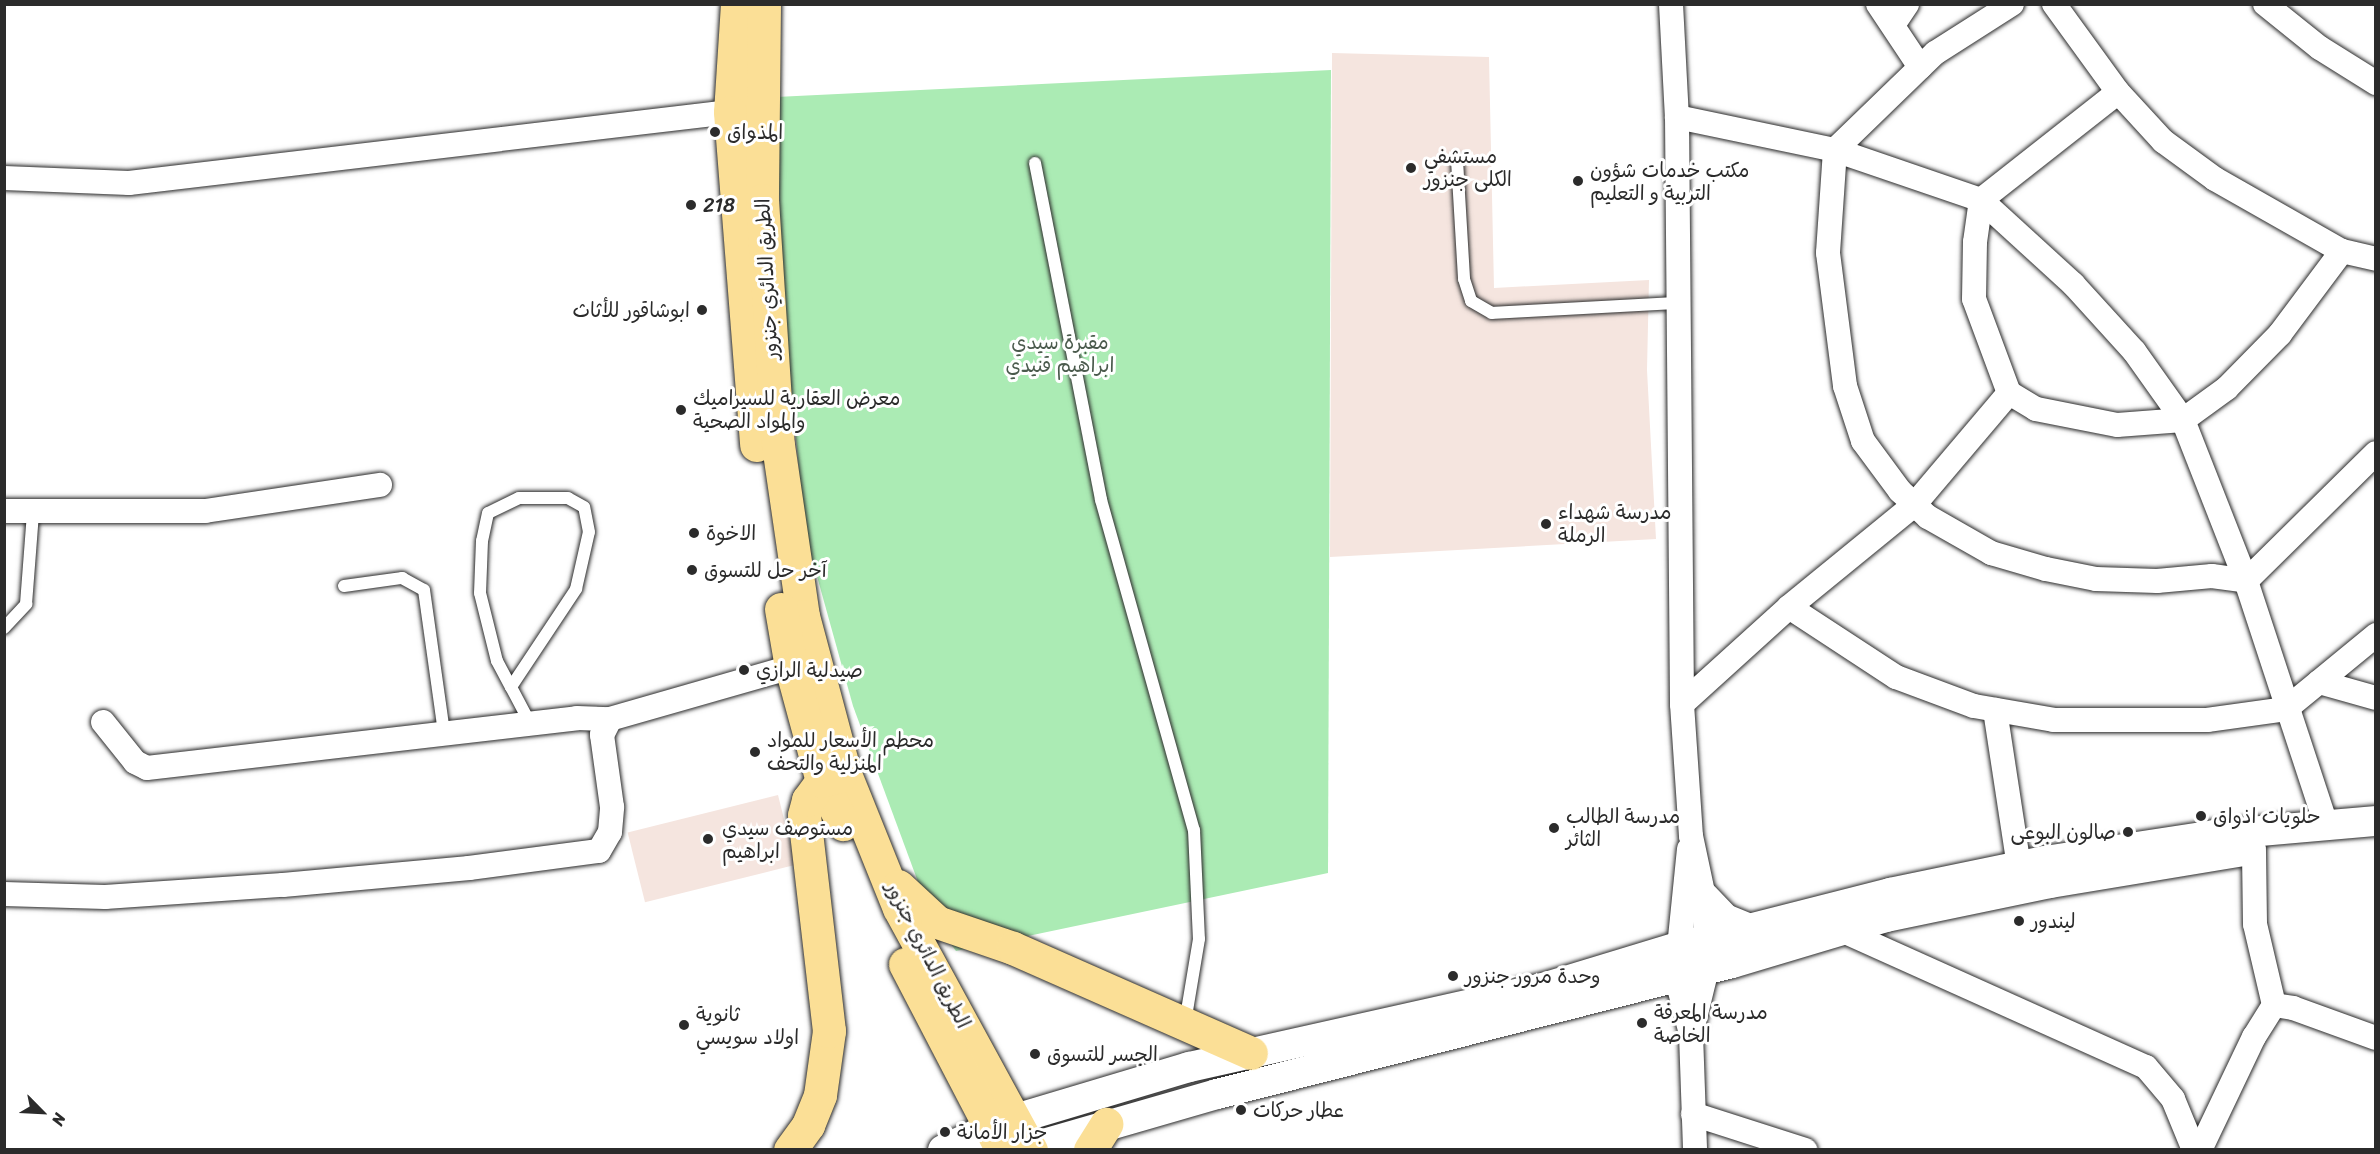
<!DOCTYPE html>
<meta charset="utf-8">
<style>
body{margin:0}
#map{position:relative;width:2380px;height:1154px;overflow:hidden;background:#fff;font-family:Sriracha,"Playpen Sans Arabic",sans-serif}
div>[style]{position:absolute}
.built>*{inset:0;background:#f5e5df;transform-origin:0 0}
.green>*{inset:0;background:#abebb4}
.roads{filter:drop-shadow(0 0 2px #2b2b2b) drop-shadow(0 0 2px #2b2b2b)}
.service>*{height:12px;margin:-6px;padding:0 6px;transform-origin:6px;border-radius:6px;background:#fff}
.minor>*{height:24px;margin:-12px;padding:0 12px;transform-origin:12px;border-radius:12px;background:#fff}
.tertiary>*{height:30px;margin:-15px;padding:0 15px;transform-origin:15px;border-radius:15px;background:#fff}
.primary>*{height:33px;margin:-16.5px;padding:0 16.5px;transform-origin:16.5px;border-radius:16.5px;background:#fbdf96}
.dots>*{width:16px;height:16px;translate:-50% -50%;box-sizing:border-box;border:3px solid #fff;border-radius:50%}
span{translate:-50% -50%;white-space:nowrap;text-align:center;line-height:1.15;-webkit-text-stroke:6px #fff;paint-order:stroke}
.poi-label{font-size:20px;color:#2b2b2b}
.left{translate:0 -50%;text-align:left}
.right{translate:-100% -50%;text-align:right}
.street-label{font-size:20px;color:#2b2b2b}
.park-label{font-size:20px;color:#4b5b4d}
.frame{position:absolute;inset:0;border:6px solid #2b2b2b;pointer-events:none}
.north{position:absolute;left:12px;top:1082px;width:60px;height:60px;-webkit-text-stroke:4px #fff;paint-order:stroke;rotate:114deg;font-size:16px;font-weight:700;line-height:24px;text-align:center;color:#2b2b2b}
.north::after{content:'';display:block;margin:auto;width:21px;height:27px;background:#2b2b2b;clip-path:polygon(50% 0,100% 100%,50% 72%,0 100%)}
</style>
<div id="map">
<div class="built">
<div style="clip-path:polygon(1332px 53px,1489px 57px,1494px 288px,1649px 280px,1647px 370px,1656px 539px,1330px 557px)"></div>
<div style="left:778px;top:795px;width:72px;height:155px;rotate:76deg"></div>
</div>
<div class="green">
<div style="clip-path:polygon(1331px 70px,1328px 873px,956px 951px,931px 917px,853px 706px,805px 533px,783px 302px,776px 97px)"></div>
</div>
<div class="roads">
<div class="service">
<div style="left:1457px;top:160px;width:119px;rotate:86.6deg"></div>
<div style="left:1464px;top:279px;width:23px;rotate:72deg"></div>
<div style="left:1471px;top:301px;width:24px;rotate:30deg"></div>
<div style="left:1492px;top:313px;width:187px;rotate:-3.1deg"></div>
<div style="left:1035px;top:163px;width:343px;rotate:78.9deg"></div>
<div style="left:1101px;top:500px;width:343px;rotate:74.3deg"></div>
<div style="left:1194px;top:830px;width:109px;rotate:87.4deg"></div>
<div style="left:1199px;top:939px;width:85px;rotate:99.5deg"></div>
<div style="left:344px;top:586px;width:59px;rotate:-7.9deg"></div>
<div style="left:402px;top:578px;width:25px;rotate:29deg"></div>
<div style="left:424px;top:590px;width:144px;rotate:82deg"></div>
<div style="left:4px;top:628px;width:33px;rotate:-47deg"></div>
<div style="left:26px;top:604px;width:90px;rotate:-85.6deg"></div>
<div style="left:511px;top:687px;width:118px;rotate:-56.4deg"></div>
<div style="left:576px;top:589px;width:58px;rotate:-77.2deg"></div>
<div style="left:589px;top:532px;width:25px;rotate:-101deg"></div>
<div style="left:584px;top:507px;width:18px;rotate:-151deg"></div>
<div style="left:568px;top:498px;width:49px;rotate:180deg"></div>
<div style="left:519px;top:498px;width:34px;rotate:154deg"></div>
<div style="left:488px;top:513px;width:29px;rotate:102deg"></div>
<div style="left:482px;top:541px;width:52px;rotate:92.2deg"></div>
<div style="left:480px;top:593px;width:70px;rotate:76deg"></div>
<div style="left:497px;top:661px;width:30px;rotate:62deg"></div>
<div style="left:511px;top:687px;width:41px;rotate:62.2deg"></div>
</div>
<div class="minor">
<div style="left:1671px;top:4px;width:113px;rotate:87deg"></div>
<div style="left:1677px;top:117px;width:587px;rotate:89.51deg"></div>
<div style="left:1682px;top:704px;width:132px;rotate:86.1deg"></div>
<div style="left:1691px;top:836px;width:62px;rotate:78deg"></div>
<div style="left:1704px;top:897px;width:72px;rotate:87.6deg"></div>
<div style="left:1707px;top:969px;width:67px;rotate:103.8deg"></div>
<div style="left:1878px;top:4px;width:76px;rotate:56.3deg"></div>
<div style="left:2012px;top:4px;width:91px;rotate:147.5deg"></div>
<div style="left:1935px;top:53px;width:139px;rotate:135.9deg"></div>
<div style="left:1835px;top:150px;width:103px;rotate:93.9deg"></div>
<div style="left:1828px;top:253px;width:134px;rotate:82.7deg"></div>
<div style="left:1845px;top:386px;width:58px;rotate:71.9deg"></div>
<div style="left:1863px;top:441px;width:62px;rotate:53.5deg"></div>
<div style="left:1900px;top:491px;width:38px;rotate:43deg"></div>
<div style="left:1928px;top:517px;width:73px;rotate:29.7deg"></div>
<div style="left:1991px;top:553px;width:57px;rotate:16.2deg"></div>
<div style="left:2046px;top:569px;width:51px;rotate:11.3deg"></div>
<div style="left:2096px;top:579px;width:61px;rotate:1.9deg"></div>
<div style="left:2157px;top:581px;width:55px;rotate:-5.2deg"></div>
<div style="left:2212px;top:576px;width:34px;rotate:8deg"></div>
<div style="left:2246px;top:581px;width:182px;rotate:-44.6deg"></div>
<div style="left:2054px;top:4px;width:109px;rotate:54deg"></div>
<div style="left:2118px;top:92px;width:67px;rotate:47.4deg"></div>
<div style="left:2163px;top:141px;width:64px;rotate:36.2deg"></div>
<div style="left:2215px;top:179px;width:146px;rotate:29.6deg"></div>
<div style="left:2342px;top:251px;width:104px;rotate:126.8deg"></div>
<div style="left:2280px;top:334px;width:76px;rotate:134.5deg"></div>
<div style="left:2227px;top:388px;width:54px;rotate:144deg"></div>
<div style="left:2183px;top:420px;width:66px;rotate:175.7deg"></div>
<div style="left:2117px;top:425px;width:83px;rotate:-168.8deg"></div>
<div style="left:2036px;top:409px;width:31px;rotate:-149deg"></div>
<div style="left:2009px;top:393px;width:100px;rotate:-110.4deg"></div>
<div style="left:1974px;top:299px;width:57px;rotate:-89deg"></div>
<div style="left:1975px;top:242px;width:42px;rotate:-81.9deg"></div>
<div style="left:1981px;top:200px;width:174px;rotate:-38.2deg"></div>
<div style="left:2265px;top:4px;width:70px;rotate:38.7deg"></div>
<div style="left:2320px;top:48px;width:66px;rotate:32deg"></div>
<div style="left:1893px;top:25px;width:25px;rotate:-56deg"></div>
<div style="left:1677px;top:117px;width:161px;rotate:11.8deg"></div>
<div style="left:1835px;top:150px;width:154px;rotate:18.9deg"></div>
<div style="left:1981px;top:200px;width:125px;rotate:42.4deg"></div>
<div style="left:2073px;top:284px;width:91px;rotate:47.7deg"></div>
<div style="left:2134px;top:351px;width:85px;rotate:54.6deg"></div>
<div style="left:2183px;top:420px;width:173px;rotate:68.6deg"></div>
<div style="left:2246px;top:581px;width:257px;rotate:71.8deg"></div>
<div style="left:4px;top:178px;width:125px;rotate:2.3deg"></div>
<div style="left:129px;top:183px;width:605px;rotate:-6.74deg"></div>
<div style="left:2342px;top:251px;width:35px;rotate:13deg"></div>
<div style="left:4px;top:511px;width:201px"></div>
<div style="left:205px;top:511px;width:177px;rotate:-8.5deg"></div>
<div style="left:1789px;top:607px;width:128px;rotate:33.2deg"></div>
<div style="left:1896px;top:677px;width:83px;rotate:20.4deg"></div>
<div style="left:1974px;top:706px;width:81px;rotate:9.9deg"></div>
<div style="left:2054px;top:720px;width:153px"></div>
<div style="left:2207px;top:720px;width:80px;rotate:-7.9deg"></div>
<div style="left:2286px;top:709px;width:117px;rotate:-39.4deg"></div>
<div style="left:2319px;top:682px;width:59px;rotate:15.7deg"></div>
<div style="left:1682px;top:704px;width:144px;rotate:-42.2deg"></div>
<div style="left:1789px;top:607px;width:161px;rotate:-39.2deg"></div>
<div style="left:1914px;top:505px;width:147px;rotate:-49.7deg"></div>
<div style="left:1995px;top:710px;width:158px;rotate:81.3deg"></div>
<div style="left:103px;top:722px;width:51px;rotate:51.3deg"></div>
<div style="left:135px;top:762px;width:13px;rotate:27deg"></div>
<div style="left:147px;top:768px;width:433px;rotate:-6.6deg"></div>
<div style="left:577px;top:718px;width:33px;rotate:2deg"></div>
<div style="left:1689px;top:849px;width:128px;rotate:95.8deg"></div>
<div style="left:1676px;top:976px;width:60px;rotate:75.5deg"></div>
<div style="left:1691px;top:1034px;width:116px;rotate:88deg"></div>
<div style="left:4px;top:894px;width:101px;rotate:1.7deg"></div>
<div style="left:105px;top:897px;width:178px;rotate:-3.9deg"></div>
<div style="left:283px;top:885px;width:187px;rotate:-5.2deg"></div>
<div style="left:469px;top:868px;width:131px;rotate:-7.5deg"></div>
<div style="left:599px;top:851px;width:22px;rotate:-60deg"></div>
<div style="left:610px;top:832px;width:25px;rotate:-85deg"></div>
<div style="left:612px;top:807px;width:73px;rotate:-97.9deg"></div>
<div style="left:602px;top:735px;width:18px;rotate:-63deg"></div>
<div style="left:610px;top:719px;width:188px;rotate:-16deg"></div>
<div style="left:1841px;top:930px;width:334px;rotate:24.2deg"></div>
<div style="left:2146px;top:1067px;width:42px;rotate:49.8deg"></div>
<div style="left:2173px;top:1099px;width:55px;rotate:67.6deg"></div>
<div style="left:2274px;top:1005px;width:19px;rotate:9deg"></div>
<div style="left:2293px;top:1008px;width:88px;rotate:19.9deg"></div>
<div style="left:1693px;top:1114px;width:118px;rotate:17.8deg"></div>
<div style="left:2200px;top:1150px;width:125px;rotate:-64.5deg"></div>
<div style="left:2254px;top:1037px;width:38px;rotate:-58deg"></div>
<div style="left:2274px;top:1005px;width:83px;rotate:-103.2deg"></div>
<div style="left:2255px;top:924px;width:75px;rotate:-90.8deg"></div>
</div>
<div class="tertiary">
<div style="left:1704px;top:897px;width:30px;rotate:46deg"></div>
<div style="left:1725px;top:919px;width:29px;rotate:22deg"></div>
<div style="left:1015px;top:1119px;width:182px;rotate:-16.6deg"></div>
<div style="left:1189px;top:1067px;width:363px;rotate:-12.6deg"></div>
<div style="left:1543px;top:988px;width:141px;rotate:-16.9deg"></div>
<div style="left:1678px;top:947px;width:219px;rotate:-14.3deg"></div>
<div style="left:1890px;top:893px;width:158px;rotate:-11.7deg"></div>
<div style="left:2045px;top:861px;width:172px;rotate:-8.7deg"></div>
<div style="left:2215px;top:835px;width:162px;rotate:-5deg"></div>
<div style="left:1030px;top:1148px;width:195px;rotate:-16.1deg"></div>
<div style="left:1217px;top:1094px;width:531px;rotate:-14.27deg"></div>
<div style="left:1732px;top:963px;width:161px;rotate:-16.6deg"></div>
<div style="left:1886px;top:917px;width:167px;rotate:-11.7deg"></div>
<div style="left:2050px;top:883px;width:203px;rotate:-9.4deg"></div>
<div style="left:943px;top:1150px;width:52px;rotate:-25.1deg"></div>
</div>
<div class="primary">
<div style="left:737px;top:4px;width:108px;rotate:93.7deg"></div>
<div style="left:730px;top:112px;width:334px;rotate:85.5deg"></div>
<div style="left:764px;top:4px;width:196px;rotate:90.6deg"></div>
<div style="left:762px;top:200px;width:246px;rotate:86.3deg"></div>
<div style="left:778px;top:445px;width:173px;rotate:81.7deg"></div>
<div style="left:803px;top:616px;width:163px;rotate:75.1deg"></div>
<div style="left:845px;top:774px;width:144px;rotate:68.1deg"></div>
<div style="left:899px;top:908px;width:276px;rotate:61.4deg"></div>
<div style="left:781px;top:609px;width:59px;rotate:80.2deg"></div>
<div style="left:791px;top:667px;width:118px;rotate:74.8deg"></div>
<div style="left:822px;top:781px;width:48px;rotate:64deg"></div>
<div style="left:898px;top:886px;width:53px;rotate:42.7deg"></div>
<div style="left:937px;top:922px;width:80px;rotate:18.9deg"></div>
<div style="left:1013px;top:948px;width:260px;rotate:23.8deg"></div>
<div style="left:905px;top:964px;width:210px;rotate:62.5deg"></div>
<div style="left:790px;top:1150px;width:31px;rotate:-54deg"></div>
<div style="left:808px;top:1125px;width:32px;rotate:-68deg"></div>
<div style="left:820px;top:1095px;width:65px;rotate:-82deg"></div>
<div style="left:829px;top:1031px;width:217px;rotate:-96.6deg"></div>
<div style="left:804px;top:815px;width:16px;rotate:-75deg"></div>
<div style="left:808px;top:800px;width:24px;rotate:-54deg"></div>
<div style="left:822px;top:781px;width:19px;rotate:-16deg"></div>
<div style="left:1090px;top:1150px;width:31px;rotate:-58deg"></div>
</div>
</div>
<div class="dots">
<div style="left:715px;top:132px;background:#2b2b2b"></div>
<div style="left:1411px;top:168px;background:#2b2b2b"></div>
<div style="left:1578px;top:181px;background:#2b2b2b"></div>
<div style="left:691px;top:205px;background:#2b2b2b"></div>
<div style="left:702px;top:310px;background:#2b2b2b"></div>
<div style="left:681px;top:410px;background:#2b2b2b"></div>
<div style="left:1546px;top:524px;background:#2b2b2b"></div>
<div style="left:694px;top:533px;background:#2b2b2b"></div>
<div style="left:692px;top:570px;background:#2b2b2b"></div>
<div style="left:744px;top:670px;background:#2b2b2b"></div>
<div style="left:755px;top:752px;background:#2b2b2b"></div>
<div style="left:2201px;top:816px;background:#2b2b2b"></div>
<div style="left:1554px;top:828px;background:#2b2b2b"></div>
<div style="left:2128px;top:832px;background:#2b2b2b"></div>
<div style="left:708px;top:839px;background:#2b2b2b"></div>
<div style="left:2019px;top:921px;background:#2b2b2b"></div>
<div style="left:1453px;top:976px;background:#2b2b2b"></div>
<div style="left:1642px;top:1023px;background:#2b2b2b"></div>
<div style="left:684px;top:1025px;background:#2b2b2b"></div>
<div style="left:1035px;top:1054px;background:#2b2b2b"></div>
<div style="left:1241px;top:1110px;background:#2b2b2b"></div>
<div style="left:945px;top:1132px;background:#2b2b2b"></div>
</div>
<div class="poi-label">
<span class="left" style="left:727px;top:132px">المذواق</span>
<span class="left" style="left:1424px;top:168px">مستشفي<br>الكلى جنزور</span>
<span class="left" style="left:1590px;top:182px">مكتب خدمات شؤون<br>التربية و التعليم</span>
<span class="left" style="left:703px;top:205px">218</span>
<span class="right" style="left:690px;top:310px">ابوشاقور للأثاث</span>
<span class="left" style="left:693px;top:410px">معرض العقارية للسيراميك<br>والمواد الصحية</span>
<span class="left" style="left:1558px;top:524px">مدرسة شهداء<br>الرملة</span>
<span class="left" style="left:706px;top:533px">الاخوة</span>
<span class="left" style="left:704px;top:570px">آخر حل للتسوق</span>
<span class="left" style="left:756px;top:670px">صيدلية الرازي</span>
<span class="left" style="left:767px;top:752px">محطم الأسعار للمواد<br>المنزلية والتحف</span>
<span class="left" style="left:1566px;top:828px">مدرسة الطالب<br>الثائر</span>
<span class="left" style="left:2213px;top:816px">حلويات اذواق</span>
<span class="left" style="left:722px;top:840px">مستوصف سيدي<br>ابراهيم</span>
<span class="right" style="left:2116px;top:832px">صالون البوعى</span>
<span class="left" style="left:2031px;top:921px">ليندور</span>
<span class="left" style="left:1465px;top:976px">وحدة مرور جنزور</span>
<span class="left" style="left:1654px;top:1024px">مدرسة المعرفة<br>الخاصة</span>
<span class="left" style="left:696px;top:1026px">ثانوية<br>اولاد سويسي</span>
<span class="left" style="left:1047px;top:1054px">الجسر للتسوق</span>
<span class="left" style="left:1253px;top:1110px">عطار حركات</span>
<span class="left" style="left:957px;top:1132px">جزار الأمانة</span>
</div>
<div class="street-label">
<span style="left:767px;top:279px;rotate:-93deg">الطريق الدائري جنزور</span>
<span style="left:928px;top:955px;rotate:63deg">الطريق الدائري جنزور</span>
</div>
<div class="park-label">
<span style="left:1060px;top:354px">مقبرة سيدي<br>ابراهيم قنيدي</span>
</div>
<div class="frame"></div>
<div class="north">N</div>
</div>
